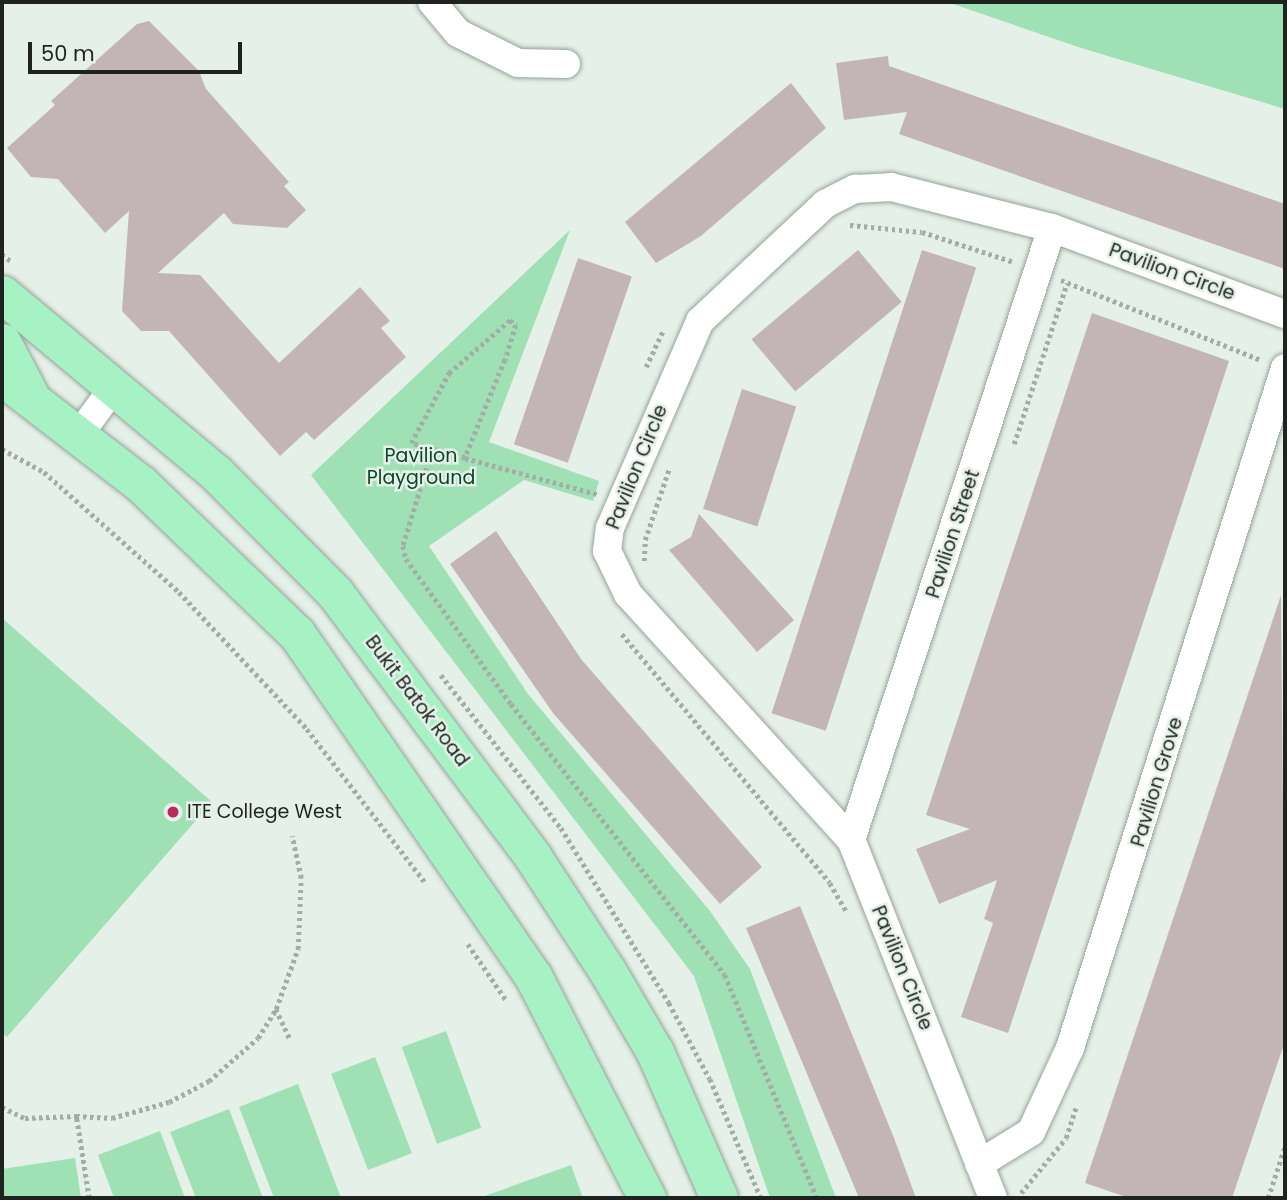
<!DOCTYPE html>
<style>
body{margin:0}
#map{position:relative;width:1287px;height:1200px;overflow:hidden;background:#e5f1e8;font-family:Poppins,sans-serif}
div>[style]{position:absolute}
.green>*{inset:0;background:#9fe1b5;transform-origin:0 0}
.building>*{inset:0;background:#c3b4b6;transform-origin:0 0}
.path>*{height:4.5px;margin-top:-2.25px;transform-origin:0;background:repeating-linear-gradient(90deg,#a3ada6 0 3.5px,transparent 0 7px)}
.roads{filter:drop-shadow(0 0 2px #96a299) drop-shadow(0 0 2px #96a299)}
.minor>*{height:28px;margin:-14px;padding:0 14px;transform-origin:14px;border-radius:14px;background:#fff}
.major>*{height:37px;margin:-18.5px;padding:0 18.5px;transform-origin:18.5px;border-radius:18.5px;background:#a6f2c5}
.dots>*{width:19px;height:19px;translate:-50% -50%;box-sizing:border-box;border:4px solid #e5f1e8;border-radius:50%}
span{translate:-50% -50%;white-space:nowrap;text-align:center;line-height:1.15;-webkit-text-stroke:5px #e5f1e8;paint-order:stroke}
.street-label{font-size:19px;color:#1e231f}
.park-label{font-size:19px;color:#094626}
.poi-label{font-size:19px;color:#1e231f}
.left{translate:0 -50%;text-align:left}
.frame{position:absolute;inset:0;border:4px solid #1e231f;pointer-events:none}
.scale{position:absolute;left:28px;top:42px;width:214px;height:32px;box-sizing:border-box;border:4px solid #1e231f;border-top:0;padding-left:9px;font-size:21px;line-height:24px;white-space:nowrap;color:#1e231f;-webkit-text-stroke:5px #e5f1e8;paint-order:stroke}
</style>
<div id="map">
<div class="green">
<div style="clip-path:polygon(947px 2px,1285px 2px,1285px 109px,1081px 48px)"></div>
<div style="clip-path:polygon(570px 230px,489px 442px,599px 481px,593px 501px,524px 480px,429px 546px,528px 694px,710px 911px,750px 969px,836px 1198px,770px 1198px,694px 976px,311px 475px)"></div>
<div style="clip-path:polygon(2px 618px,212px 802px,7px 1037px,2px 1033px)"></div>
<div style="left:446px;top:1031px;width:103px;height:47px;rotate:70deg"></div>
<div style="left:375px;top:1057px;width:103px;height:47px;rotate:69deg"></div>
<div style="clip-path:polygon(298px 1084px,341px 1198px,274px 1198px,239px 1107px)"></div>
<div style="clip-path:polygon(229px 1109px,263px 1198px,196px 1198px,170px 1132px)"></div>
<div style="clip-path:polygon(160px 1131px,185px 1198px,114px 1198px,98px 1155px)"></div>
<div style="clip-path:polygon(75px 1158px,81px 1198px,2px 1198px,2px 1169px)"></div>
<div style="clip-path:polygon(571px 1165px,583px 1198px,479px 1198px)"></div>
</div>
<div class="building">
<div style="clip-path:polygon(149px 21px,199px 71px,206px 89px,289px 182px,284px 186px,306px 210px,287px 228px,233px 224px,224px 213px,158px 273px,200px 275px,279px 363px,360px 287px,390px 321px,381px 328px,406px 357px,314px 440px,306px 432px,280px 456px,169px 331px,141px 331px,122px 311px,129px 211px,105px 233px,58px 179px,31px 177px,7px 148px,55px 105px,51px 101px,137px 24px)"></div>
<div style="clip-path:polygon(888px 56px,889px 66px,1285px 204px,1285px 269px,899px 134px,907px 112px,844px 120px,836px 63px)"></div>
<div style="clip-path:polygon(791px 83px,826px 128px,701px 236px,656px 263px,625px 222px)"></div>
<div style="left:858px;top:250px;width:68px;height:139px;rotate:50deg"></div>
<div style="left:922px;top:250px;width:57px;height:487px;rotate:18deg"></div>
<div style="left:578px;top:258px;width:57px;height:197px;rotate:19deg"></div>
<div style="clip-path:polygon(1092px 313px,1229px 361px,1008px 1033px,961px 1017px,993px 923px,984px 919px,997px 880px,939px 904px,916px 849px,970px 829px,926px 815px)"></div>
<div style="left:742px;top:389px;width:57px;height:126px;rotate:18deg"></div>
<div style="clip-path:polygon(699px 514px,794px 620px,757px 652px,669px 550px,691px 537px)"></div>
<div style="clip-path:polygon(496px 531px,581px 659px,762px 867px,720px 904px,553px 713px,450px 564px)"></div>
<div style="clip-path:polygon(1281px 595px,1285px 1041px,1232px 1198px,1129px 1198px,1085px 1183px)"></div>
<div style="clip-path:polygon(800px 906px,894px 1138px,916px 1198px,859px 1198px,746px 928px)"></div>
</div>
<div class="path">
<div style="left:850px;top:225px;width:72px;rotate:5.6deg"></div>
<div style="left:922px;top:232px;width:97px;rotate:18.1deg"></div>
<div style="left:2px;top:254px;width:13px;rotate:39deg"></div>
<div style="left:1061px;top:280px;width:215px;rotate:21.8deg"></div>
<div style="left:646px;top:367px;width:40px;rotate:-65deg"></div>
<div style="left:1014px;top:444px;width:169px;rotate:-71.8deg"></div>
<div style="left:433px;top:448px;width:102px;rotate:107deg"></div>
<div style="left:403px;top:546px;width:13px;rotate:77deg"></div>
<div style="left:406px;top:559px;width:179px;rotate:54.1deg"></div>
<div style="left:511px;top:704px;width:345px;rotate:51.7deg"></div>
<div style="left:725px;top:975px;width:241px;rotate:67.6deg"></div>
<div style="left:2px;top:449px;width:48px;rotate:28.7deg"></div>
<div style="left:44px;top:472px;width:181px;rotate:41.6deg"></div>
<div style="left:179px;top:592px;width:187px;rotate:46.9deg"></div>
<div style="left:307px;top:729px;width:193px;rotate:52.4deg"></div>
<div style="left:465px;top:458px;width:56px;rotate:-164.5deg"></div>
<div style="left:411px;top:443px;width:80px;rotate:-61.5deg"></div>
<div style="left:449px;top:373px;width:81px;rotate:-41deg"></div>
<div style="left:510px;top:320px;width:8px;rotate:40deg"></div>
<div style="left:516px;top:325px;width:37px;rotate:107deg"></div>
<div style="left:505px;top:360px;width:106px;rotate:112.2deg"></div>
<div style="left:465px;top:458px;width:137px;rotate:15.3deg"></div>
<div style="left:644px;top:561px;width:21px;rotate:-87deg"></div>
<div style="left:645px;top:540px;width:75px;rotate:-71.3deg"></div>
<div style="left:622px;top:634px;width:324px;rotate:50.1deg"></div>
<div style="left:830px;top:883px;width:34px;rotate:60deg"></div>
<div style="left:441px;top:675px;width:194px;rotate:51.9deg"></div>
<div style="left:561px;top:828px;width:206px;rotate:58.3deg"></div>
<div style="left:669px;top:1003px;width:86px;rotate:61.7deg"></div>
<div style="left:710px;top:1079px;width:129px;rotate:66.8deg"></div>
<div style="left:468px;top:944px;width:68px;rotate:55.8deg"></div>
<div style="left:276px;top:1009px;width:64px;rotate:-69.9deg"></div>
<div style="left:298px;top:949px;width:71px;rotate:-87.6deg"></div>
<div style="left:301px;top:878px;width:43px;rotate:-102.1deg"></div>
<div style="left:2px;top:1107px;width:25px;rotate:26deg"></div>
<div style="left:25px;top:1118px;width:51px;rotate:-2.2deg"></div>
<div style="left:1021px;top:1193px;width:71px;rotate:-50.7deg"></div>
<div style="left:1066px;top:1138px;width:32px;rotate:-72deg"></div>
<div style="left:89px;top:1198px;width:83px;rotate:-99deg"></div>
<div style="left:76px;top:1116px;width:36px;rotate:3deg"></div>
<div style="left:112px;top:1118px;width:59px;rotate:-15.7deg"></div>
<div style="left:169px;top:1102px;width:45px;rotate:-27.7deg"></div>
<div style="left:209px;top:1081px;width:65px;rotate:-41.3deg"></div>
<div style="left:258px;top:1038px;width:34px;rotate:-58deg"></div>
<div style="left:276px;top:1009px;width:35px;rotate:65deg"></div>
<div style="left:1268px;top:1198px;width:55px;rotate:-71.9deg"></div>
</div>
<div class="roads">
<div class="minor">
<div style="left:432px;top:2px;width:40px;rotate:50deg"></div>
<div style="left:458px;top:33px;width:67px;rotate:26.6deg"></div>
<div style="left:518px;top:63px;width:48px;rotate:1.2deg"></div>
<div style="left:78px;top:436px;width:61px;rotate:-53.7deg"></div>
<div style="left:851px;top:840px;width:644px;rotate:-71.82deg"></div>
<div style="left:979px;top:1164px;width:61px;rotate:-31.6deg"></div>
<div style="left:1031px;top:1132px;width:93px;rotate:-65.1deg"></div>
<div style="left:1070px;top:1048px;width:713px;rotate:-72.45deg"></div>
<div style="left:993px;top:1198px;width:385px;rotate:-111.6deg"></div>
<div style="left:851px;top:840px;width:332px;rotate:-132.2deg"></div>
<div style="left:628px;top:594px;width:48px;rotate:-116deg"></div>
<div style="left:607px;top:551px;width:23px;rotate:-83deg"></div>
<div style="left:610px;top:528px;width:226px;rotate:-66.5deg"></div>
<div style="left:700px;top:321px;width:171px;rotate:-43.1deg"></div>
<div style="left:825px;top:204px;width:34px;rotate:-27deg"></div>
<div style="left:855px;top:189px;width:36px;rotate:-3deg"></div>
<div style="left:891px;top:187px;width:166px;rotate:14.3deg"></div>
<div style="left:1052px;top:228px;width:248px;rotate:20.3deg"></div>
</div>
<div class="major">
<div style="left:2px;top:294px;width:280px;rotate:39.9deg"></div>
<div style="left:217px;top:474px;width:168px;rotate:45.2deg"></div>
<div style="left:335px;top:593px;width:330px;rotate:53.1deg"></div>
<div style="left:533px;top:857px;width:137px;rotate:56.9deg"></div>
<div style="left:608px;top:972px;width:93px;rotate:59.6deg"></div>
<div style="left:655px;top:1052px;width:159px;rotate:66.3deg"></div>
<div style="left:2px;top:342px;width:60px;rotate:62.2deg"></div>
<div style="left:2px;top:377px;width:175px;rotate:37.6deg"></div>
<div style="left:141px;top:484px;width:216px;rotate:43.9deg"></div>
<div style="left:297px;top:634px;width:416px;rotate:55.4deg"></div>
<div style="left:533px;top:976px;width:250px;rotate:62.8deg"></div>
</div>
</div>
<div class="dots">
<div style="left:173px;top:812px;background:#b92c5d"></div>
</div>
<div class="street-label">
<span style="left:1172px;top:272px;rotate:20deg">Pavilion Circle</span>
<span style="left:637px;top:467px;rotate:-68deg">Pavilion Circle</span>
<span style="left:953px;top:534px;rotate:-72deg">Pavilion Street</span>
<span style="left:417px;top:701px;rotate:53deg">Bukit Batok Road</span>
<span style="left:1157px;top:782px;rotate:-73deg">Pavilion Grove</span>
<span style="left:902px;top:968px;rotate:68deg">Pavilion Circle</span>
</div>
<div class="park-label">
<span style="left:421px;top:467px">Pavilion<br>Playground</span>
</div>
<div class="poi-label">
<span class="left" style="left:187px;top:812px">ITE College West</span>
</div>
<div class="frame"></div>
<div class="scale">50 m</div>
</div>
